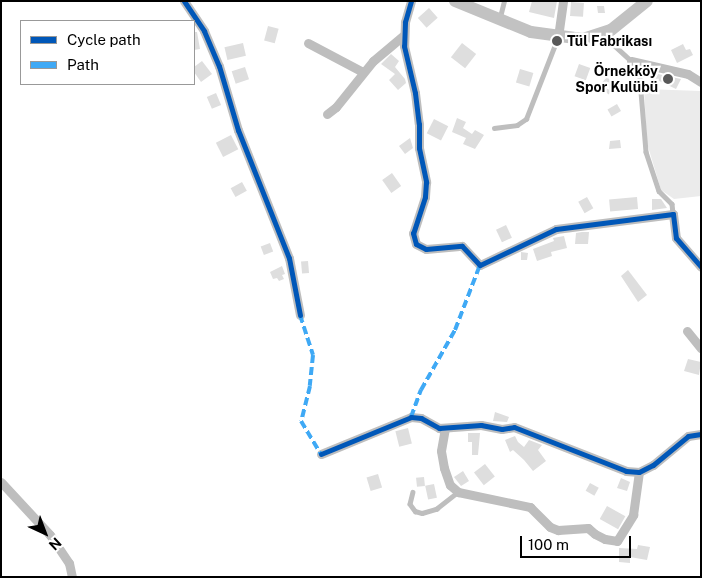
<!DOCTYPE html>
<meta charset="utf-8">
<style>
body{margin:0}
#map{position:relative;width:702px;height:578px;overflow:hidden;background:#fff;font-family:"Public Sans",sans-serif}
div>[style]{position:absolute}
.green>*{inset:0;background:#ebebeb}
.building>*{inset:0;background:#dedede;transform-origin:0 0}
.lane>*{height:4.5px;margin:-2.25px;padding:0 2.25px;transform-origin:2.25px;border-radius:2.25px;background:#bebebe}
.street>*{height:9px;margin:-4.5px;padding:0 4.5px;transform-origin:4.5px;border-radius:4.5px;background:#bebebe}
.secondary>*{height:12px;margin:-6px;padding:0 6px;transform-origin:6px;border-radius:6px;background:#c2c2c2}
.quiet>*{height:4px;margin-top:-2px;transform-origin:0;background:repeating-linear-gradient(90deg,#3fa9f5 0 8px,transparent 0 12px)}
.cycleway>*{height:5px;margin:-2.5px;padding:0 2.5px;transform-origin:2.5px;border-radius:2.5px;background:#0057b8}
.dots>*{width:14px;height:14px;translate:-50% -50%;box-sizing:border-box;border:2px solid #fff;border-radius:50%}
span{translate:-50% -50%;white-space:nowrap;text-align:center;line-height:1.15;-webkit-text-stroke:4.5px #fff;paint-order:stroke}
.poi-label{font-size:14px;color:#000;font-weight:700}
.left{translate:0 -50%;text-align:left}
.right{translate:-100% -50%;text-align:right}
.frame{position:absolute;inset:0;border:2px solid #000;pointer-events:none}
.legend{position:absolute;left:20px;top:20px;width:175px;height:65px;box-sizing:border-box;background:#fff;border:1px solid #999;margin:0;padding:6px 9px;list-style:none;font-size:15px;color:#000}
.legend li{display:flex;align-items:center;gap:10px;height:25px}
.legend b{width:25px;border:1px solid #999}
.north{position:absolute;left:20px;top:508px;width:50px;height:50px;-webkit-text-stroke:4px #fff;paint-order:stroke;rotate:137deg;font-size:14px;font-weight:700;line-height:20px;text-align:center;color:#000}
.north::after{content:'';display:block;margin:auto;width:18px;height:22px;background:#000;clip-path:polygon(50% 0,100% 100%,50% 72%,0 100%)}
.scale{position:absolute;left:520px;top:536px;width:111px;height:22px;box-sizing:border-box;border:2px solid #000;border-top:0;padding-left:6px;font-size:15px;line-height:18px;white-space:nowrap;color:#000;-webkit-text-stroke:4px #fff;paint-order:stroke}
</style>
<div id="map">
<div class="green">
<div style="clip-path:polygon(644px 89px,701px 91px,701px 196px,674px 199px,661px 190px,647px 143px)"></div>
</div>
<div class="building">
<div style="clip-path:polygon(532px 1px,557px 1px,554px 18px,529px 12px)"></div>
<div style="left:571px;top:2px;width:13px;height:14px;rotate:4deg"></div>
<div style="clip-path:polygon(597px 6px,604px 6px,605px 13px,598px 13px)"></div>
<div style="left:429px;top:8px;width:13px;height:15px;rotate:48deg"></div>
<div style="left:268px;top:26px;width:11px;height:15px;rotate:15deg"></div>
<div style="clip-path:polygon(194px 32px,197px 32px,200px 49px,194px 50px)"></div>
<div style="left:243px;top:43px;width:13px;height:19px;rotate:77deg"></div>
<div style="left:462px;top:43px;width:18px;height:18px;rotate:38deg"></div>
<div style="clip-path:polygon(683px 44px,686px 50px,690px 49px,693px 55px,677px 63px,671px 50px)"></div>
<div style="clip-path:polygon(391px 54px,399px 61px,395px 67px,405px 79px,406px 83px,398px 90px,389px 80px,395px 74px,381px 64px)"></div>
<div style="clip-path:polygon(202px 61px,212px 74px,201px 82px,194px 72px,194px 67px)"></div>
<div style="left:579px;top:64px;width:12px;height:13px;rotate:20deg"></div>
<div style="left:245px;top:67px;width:13px;height:14px;rotate:72deg"></div>
<div style="left:520px;top:69px;width:14px;height:14px;rotate:17deg"></div>
<div style="clip-path:polygon(658px 74px,681px 79px,676px 89px,655px 79px)"></div>
<div style="left:607px;top:77px;width:13px;height:12px;rotate:42deg"></div>
<div style="left:216px;top:93px;width:13px;height:10px;rotate:67deg"></div>
<div style="left:617px;top:104px;width:8px;height:11px;rotate:60deg"></div>
<div style="clip-path:polygon(457px 118px,466px 122px,463px 128px,472px 134px,475px 130px,484px 135px,475px 149px,463px 144px,466px 138px,452px 132px)"></div>
<div style="left:434px;top:119px;width:16px;height:16px;rotate:27deg"></div>
<div style="left:231px;top:135px;width:16px;height:17px;rotate:63deg"></div>
<div style="clip-path:polygon(410px 138px,413px 148px,405px 154px,399px 146px)"></div>
<div style="clip-path:polygon(620px 140px,621px 148px,609px 149px,610px 141px)"></div>
<div style="left:392px;top:173px;width:16px;height:12px;rotate:55deg"></div>
<div style="left:242px;top:182px;width:10px;height:13px;rotate:61deg"></div>
<div style="left:587px;top:197px;width:13px;height:10px;rotate:61deg"></div>
<div style="left:637px;top:197px;width:12px;height:28px;rotate:85deg"></div>
<div style="clip-path:polygon(652px 199px,661px 199px,667px 208px,652px 210px)"></div>
<div style="left:506px;top:225px;width:14px;height:11px;rotate:65deg"></div>
<div style="clip-path:polygon(582px 232px,589px 232px,588px 244px,575px 244px,576px 233px)"></div>
<div style="clip-path:polygon(564px 236px,567px 248px,551px 252px,552px 256px,537px 261px,533px 249px,554px 241px,553px 238px)"></div>
<div style="left:270px;top:243px;width:9px;height:10px;rotate:69deg"></div>
<div style="clip-path:polygon(521px 252px,528px 253px,527px 260px,521px 260px)"></div>
<div style="left:308px;top:261px;width:12px;height:7px;rotate:85deg"></div>
<div style="clip-path:polygon(282px 266px,285px 274px,282px 275px,284px 279px,279px 281px,277px 278px,273px 279px,270px 272px)"></div>
<div style="clip-path:polygon(628px 270px,647px 295px,638px 302px,621px 276px)"></div>
<div style="clip-path:polygon(688px 359px,701px 362px,699px 375px,684px 371px)"></div>
<div style="clip-path:polygon(495px 412px,509px 417px,507px 422px,493px 421px)"></div>
<div style="left:408px;top:428px;width:16px;height:13px;rotate:76deg"></div>
<div style="clip-path:polygon(468px 433px,480px 433px,478px 455px,472px 455px,472px 442px,468px 442px)"></div>
<div style="clip-path:polygon(515px 436px,518px 442px,524px 447px,529px 440px,542px 445px,538px 450px,546px 461px,533px 471px,524px 460px,513px 450px,510px 452px,505px 440px)"></div>
<div style="left:485px;top:464px;width:16px;height:14px;rotate:52deg"></div>
<div style="clip-path:polygon(463px 471px,469px 481px,461px 486px,454px 477px)"></div>
<div style="left:378px;top:474px;width:14px;height:12px;rotate:73deg"></div>
<div style="left:424px;top:477px;width:9px;height:8px;rotate:84deg"></div>
<div style="clip-path:polygon(621px 478px,630px 482px,627px 491px,617px 488px)"></div>
<div style="left:590px;top:483px;width:10px;height:9px;rotate:29deg"></div>
<div style="left:434px;top:484px;width:14px;height:9px;rotate:78deg"></div>
<div style="left:607px;top:506px;width:21px;height:15px;rotate:29deg"></div>
<div style="clip-path:polygon(638px 545px,650px 547px,647px 560px,630px 557px,630px 563px,619px 562px,619px 548px,637px 549px)"></div>
</div>
<div class="lane">
<div style="left:500px;top:17px;width:16px;rotate:-76deg"></div>
<div style="left:603px;top:35px;width:49px;rotate:42.5deg"></div>
<div style="left:639px;top:68px;width:84px;rotate:85.2deg"></div>
<div style="left:646px;top:152px;width:41px;rotate:71.6deg"></div>
<div style="left:659px;top:191px;width:18px;rotate:45deg"></div>
<div style="left:672px;top:204px;width:10px;rotate:84deg"></div>
<div style="left:494px;top:128px;width:23px;rotate:-7deg"></div>
<div style="left:517px;top:125px;width:11px;rotate:-34deg"></div>
<div style="left:526px;top:119px;width:88px;rotate:-68.7deg"></div>
<div style="left:413px;top:492px;width:12px;rotate:104deg"></div>
<div style="left:410px;top:504px;width:9px;rotate:54deg"></div>
<div style="left:415px;top:511px;width:7px;rotate:16deg"></div>
<div style="left:422px;top:513px;width:15px;rotate:-16deg"></div>
<div style="left:436px;top:509px;width:28px;rotate:-38deg"></div>
</div>
<div class="street">
<div style="left:184px;top:1px;width:36px;rotate:56deg"></div>
<div style="left:204px;top:31px;width:38px;rotate:67deg"></div>
<div style="left:219px;top:66px;width:67px;rotate:73.5deg"></div>
<div style="left:238px;top:130px;width:138px;rotate:68.3deg"></div>
<div style="left:289px;top:258px;width:58px;rotate:79.1deg"></div>
<div style="left:411px;top:1px;width:22px;rotate:106deg"></div>
<div style="left:405px;top:22px;width:24px;rotate:92deg"></div>
<div style="left:404px;top:46px;width:48px;rotate:76.8deg"></div>
<div style="left:415px;top:93px;width:31px;rotate:83deg"></div>
<div style="left:419px;top:124px;width:24px;rotate:90deg"></div>
<div style="left:419px;top:148px;width:35px;rotate:78deg"></div>
<div style="left:426px;top:182px;width:15px;rotate:94deg"></div>
<div style="left:425px;top:197px;width:38px;rotate:108deg"></div>
<div style="left:413px;top:233px;width:11px;rotate:75deg"></div>
<div style="left:416px;top:244px;width:11px;rotate:27deg"></div>
<div style="left:426px;top:249px;width:36px;rotate:-5deg"></div>
<div style="left:462px;top:246px;width:26px;rotate:47deg"></div>
<div style="left:480px;top:265px;width:84px;rotate:-25.3deg"></div>
<div style="left:556px;top:229px;width:118px;rotate:-7.3deg"></div>
<div style="left:673px;top:214px;width:24px;rotate:83deg"></div>
<div style="left:676px;top:238px;width:38px;rotate:49deg"></div>
<div style="left:558px;top:37px;width:36px;rotate:-82deg"></div>
<div style="left:308px;top:43px;width:62px;rotate:27.8deg"></div>
<div style="left:631px;top:61px;width:58px;rotate:12.8deg"></div>
<div style="left:688px;top:74px;width:15px;rotate:32deg"></div>
<div style="left:327px;top:114px;width:11px;rotate:-38deg"></div>
<div style="left:336px;top:107px;width:59px;rotate:-51.2deg"></div>
<div style="left:373px;top:61px;width:40px;rotate:-40deg"></div>
<div style="left:687px;top:331px;width:22px;rotate:51deg"></div>
<div style="left:445px;top:428px;width:23px;rotate:100deg"></div>
<div style="left:441px;top:451px;width:17px;rotate:80deg"></div>
<div style="left:444px;top:468px;width:18px;rotate:71deg"></div>
<div style="left:450px;top:485px;width:11px;rotate:41deg"></div>
<div style="left:458px;top:492px;width:74px;rotate:11.8deg"></div>
<div style="left:530px;top:507px;width:28px;rotate:45deg"></div>
<div style="left:550px;top:527px;width:9px;rotate:21deg"></div>
<div style="left:558px;top:530px;width:30px;rotate:-4deg"></div>
<div style="left:588px;top:528px;width:9px;rotate:41deg"></div>
<div style="left:595px;top:534px;width:11px;rotate:27deg"></div>
<div style="left:605px;top:539px;width:12px;rotate:9deg"></div>
<div style="left:617px;top:541px;width:31px;rotate:-58deg"></div>
<div style="left:633px;top:515px;width:43px;rotate:-82.1deg"></div>
<div style="left:321px;top:454px;width:97px;rotate:-22.3deg"></div>
<div style="left:411px;top:417px;width:10px;rotate:6deg"></div>
<div style="left:421px;top:418px;width:21px;rotate:29deg"></div>
<div style="left:439px;top:428px;width:42px;rotate:-4.1deg"></div>
<div style="left:481px;top:425px;width:21px;rotate:11deg"></div>
<div style="left:502px;top:429px;width:12px;rotate:-9deg"></div>
<div style="left:514px;top:427px;width:120px;rotate:21.4deg"></div>
<div style="left:626px;top:471px;width:13px;rotate:4deg"></div>
<div style="left:639px;top:472px;width:16px;rotate:-27deg"></div>
<div style="left:653px;top:465px;width:45px;rotate:-39.6deg"></div>
<div style="left:688px;top:436px;width:13px;rotate:-9deg"></div>
<div style="left:1px;top:482px;width:72px;rotate:47.2deg"></div>
<div style="left:50px;top:535px;width:34px;rotate:56deg"></div>
<div style="left:69px;top:563px;width:14px;rotate:78deg"></div>
</div>
<div class="secondary">
<div style="left:455px;top:1px;width:82px;rotate:22.2deg"></div>
<div style="left:531px;top:32px;width:52px;rotate:7.7deg"></div>
<div style="left:583px;top:39px;width:29px;rotate:-18deg"></div>
<div style="left:611px;top:30px;width:46px;rotate:-38.9deg"></div>
</div>
<div class="quiet">
<div style="left:300px;top:315px;width:42px;rotate:72deg"></div>
<div style="left:313px;top:355px;width:31px;rotate:96deg"></div>
<div style="left:310px;top:386px;width:36px;rotate:104deg"></div>
<div style="left:301px;top:421px;width:39px;rotate:59deg"></div>
<div style="left:411px;top:417px;width:29px;rotate:-70deg"></div>
<div style="left:421px;top:390px;width:69px;rotate:-60.5deg"></div>
<div style="left:455px;top:330px;width:70px;rotate:-69deg"></div>
</div>
<div class="cycleway">
<div style="left:184px;top:1px;width:36px;rotate:56deg"></div>
<div style="left:204px;top:31px;width:38px;rotate:67deg"></div>
<div style="left:219px;top:66px;width:67px;rotate:73.5deg"></div>
<div style="left:238px;top:130px;width:138px;rotate:68.3deg"></div>
<div style="left:289px;top:258px;width:58px;rotate:79.1deg"></div>
<div style="left:411px;top:1px;width:22px;rotate:106deg"></div>
<div style="left:405px;top:22px;width:24px;rotate:92deg"></div>
<div style="left:404px;top:46px;width:48px;rotate:76.8deg"></div>
<div style="left:415px;top:93px;width:31px;rotate:83deg"></div>
<div style="left:419px;top:124px;width:24px;rotate:90deg"></div>
<div style="left:419px;top:148px;width:35px;rotate:78deg"></div>
<div style="left:426px;top:182px;width:15px;rotate:94deg"></div>
<div style="left:425px;top:197px;width:38px;rotate:108deg"></div>
<div style="left:413px;top:233px;width:11px;rotate:75deg"></div>
<div style="left:416px;top:244px;width:11px;rotate:27deg"></div>
<div style="left:426px;top:249px;width:36px;rotate:-5deg"></div>
<div style="left:462px;top:246px;width:26px;rotate:47deg"></div>
<div style="left:480px;top:265px;width:84px;rotate:-25.3deg"></div>
<div style="left:556px;top:229px;width:118px;rotate:-7.3deg"></div>
<div style="left:673px;top:214px;width:24px;rotate:83deg"></div>
<div style="left:676px;top:238px;width:38px;rotate:49deg"></div>
<div style="left:321px;top:454px;width:97px;rotate:-22.3deg"></div>
<div style="left:411px;top:417px;width:10px;rotate:6deg"></div>
<div style="left:421px;top:418px;width:21px;rotate:29deg"></div>
<div style="left:439px;top:428px;width:42px;rotate:-4.1deg"></div>
<div style="left:481px;top:425px;width:21px;rotate:11deg"></div>
<div style="left:502px;top:429px;width:12px;rotate:-9deg"></div>
<div style="left:514px;top:427px;width:120px;rotate:21.4deg"></div>
<div style="left:626px;top:471px;width:13px;rotate:4deg"></div>
<div style="left:639px;top:472px;width:16px;rotate:-27deg"></div>
<div style="left:653px;top:465px;width:45px;rotate:-39.6deg"></div>
<div style="left:688px;top:436px;width:13px;rotate:-9deg"></div>
</div>
<div class="dots">
<div style="left:557px;top:41px;background:#595959"></div>
<div style="left:668px;top:79px;background:#595959"></div>
</div>
<div class="poi-label">
<span class="left" style="left:567px;top:41px">Tül Fabrikası</span>
<span class="right" style="left:658px;top:79px">Örnekköy<br>Spor Kulübü</span>
</div>
<div class="frame"></div>
<ul class="legend">
<li><b style="height:6px;background:#0057b8"></b>Cycle path</li>
<li><b style="height:6px;background:#3fa9f5"></b>Path</li>
</ul>
<div class="north">N</div>
<div class="scale">100 m</div>
</div>
